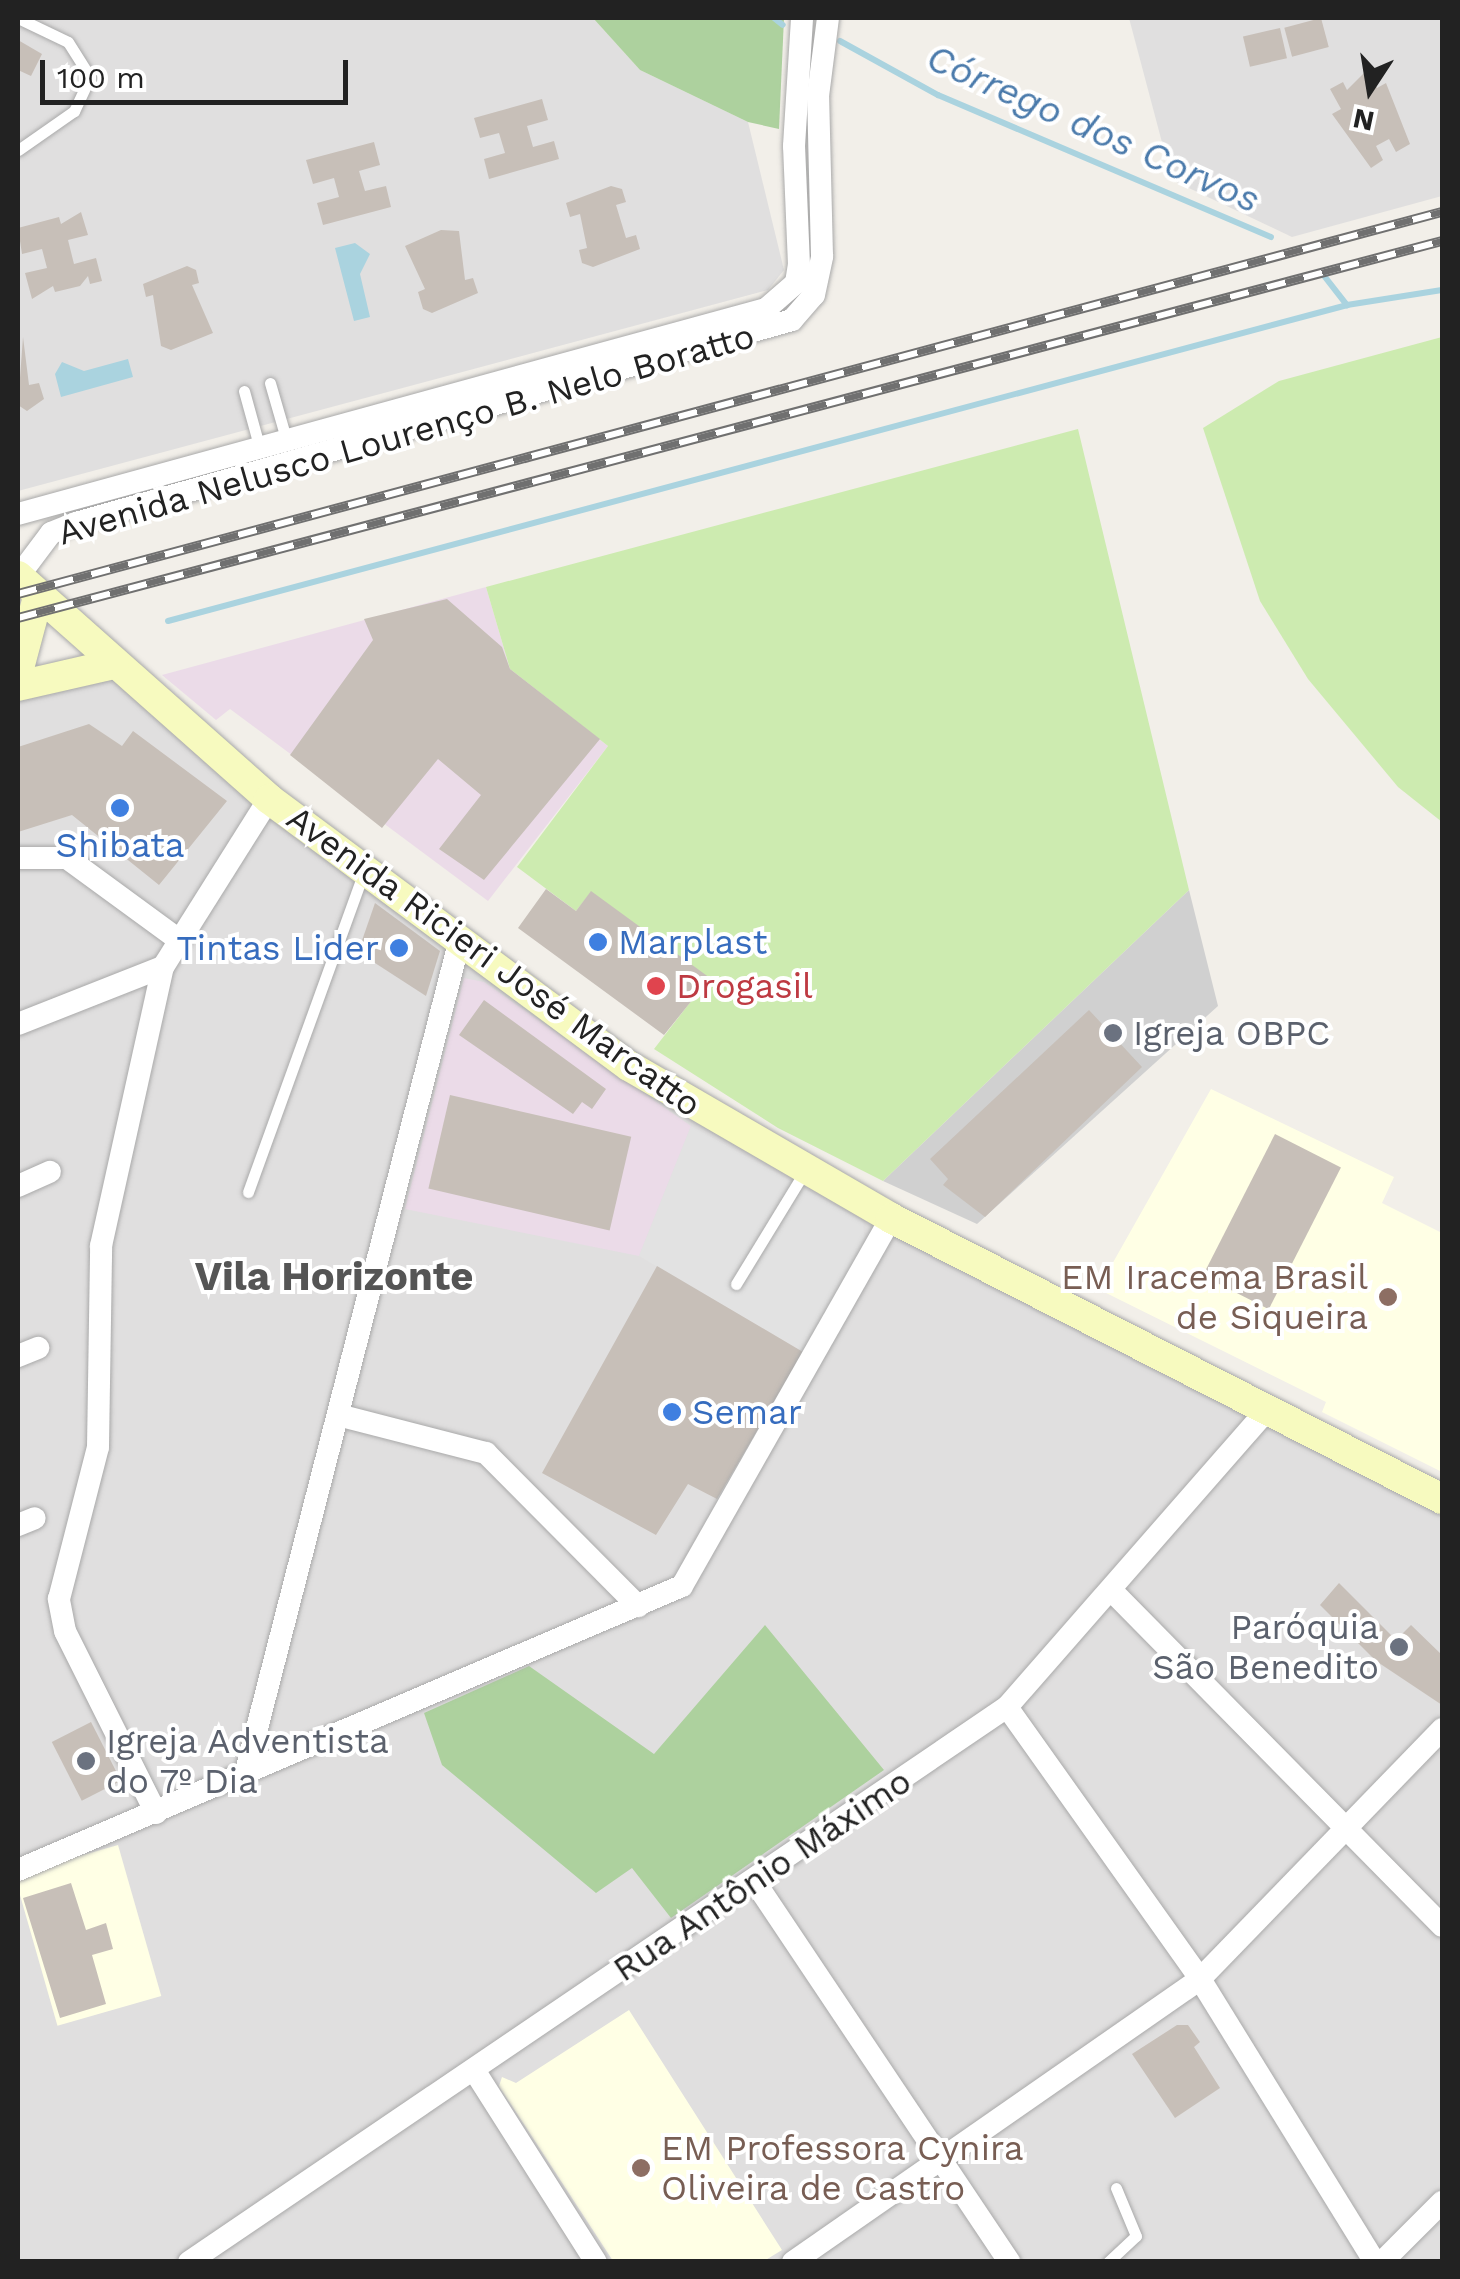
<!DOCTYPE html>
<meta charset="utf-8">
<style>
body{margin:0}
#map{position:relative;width:1460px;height:2279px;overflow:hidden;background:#f2efe9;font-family:"Work Sans",sans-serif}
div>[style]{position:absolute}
.residential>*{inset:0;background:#e0dfdf}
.industrial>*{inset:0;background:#ebdbe8}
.education>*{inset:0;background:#ffffe5;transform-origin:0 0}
.religious>*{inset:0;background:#d0d0d0}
.grass>*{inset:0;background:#cdebb0}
.forest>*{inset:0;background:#add19e}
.parking>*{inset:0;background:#e2e2e2}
.water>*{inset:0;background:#aad3df}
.stream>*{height:6px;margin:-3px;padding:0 3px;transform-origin:3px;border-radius:3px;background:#aad3df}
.building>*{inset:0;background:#c7bfb8;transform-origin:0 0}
.roads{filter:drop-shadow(0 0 2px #a9a9a9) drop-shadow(0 0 2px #a9a9a9)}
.lane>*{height:11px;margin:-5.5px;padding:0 5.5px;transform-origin:5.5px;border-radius:5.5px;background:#fff}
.street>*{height:22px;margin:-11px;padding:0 11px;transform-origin:11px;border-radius:11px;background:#fff}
.secondary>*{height:30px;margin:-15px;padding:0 15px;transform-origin:15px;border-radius:15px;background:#f7fabf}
.rail>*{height:10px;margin-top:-5px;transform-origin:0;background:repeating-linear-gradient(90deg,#fff 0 19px,#707070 0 38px);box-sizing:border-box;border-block:2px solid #707070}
.dots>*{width:28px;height:28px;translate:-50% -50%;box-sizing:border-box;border:5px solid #fff;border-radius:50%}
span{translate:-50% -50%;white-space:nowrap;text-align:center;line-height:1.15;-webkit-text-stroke:8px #fff;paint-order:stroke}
.street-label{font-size:35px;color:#222}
.shop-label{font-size:35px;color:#366cbe}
.left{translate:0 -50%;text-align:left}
.right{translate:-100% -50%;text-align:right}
.health-label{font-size:35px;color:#be3a42}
.worship-label{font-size:35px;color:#5b616d}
.education-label{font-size:35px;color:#785e54}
.water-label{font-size:38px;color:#4a7aab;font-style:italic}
.quarter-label{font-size:40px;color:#555;font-weight:700}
.frame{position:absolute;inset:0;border:20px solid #222;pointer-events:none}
.north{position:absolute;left:1320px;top:40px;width:100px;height:100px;-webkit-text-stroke:8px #fff;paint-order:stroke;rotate:192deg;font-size:28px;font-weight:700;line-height:40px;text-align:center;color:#222}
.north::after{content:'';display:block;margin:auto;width:35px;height:45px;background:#222;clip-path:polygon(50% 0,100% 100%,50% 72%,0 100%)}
.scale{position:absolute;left:40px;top:60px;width:308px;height:45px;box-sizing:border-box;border:5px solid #222;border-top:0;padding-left:12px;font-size:30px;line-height:35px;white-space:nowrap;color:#222;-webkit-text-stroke:8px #fff;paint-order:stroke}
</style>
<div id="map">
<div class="residential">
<div style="clip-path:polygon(18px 18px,593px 18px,640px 70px,748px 122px,784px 270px,768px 290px,18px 491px)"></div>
<div style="clip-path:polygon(1129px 18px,1442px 18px,1442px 196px,1292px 237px,1172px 180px)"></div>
<div style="clip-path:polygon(107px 649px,285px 796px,635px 1061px,796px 1158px,1442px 1489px,1442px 2261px,18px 2261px,18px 675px)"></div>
</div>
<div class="industrial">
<div style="clip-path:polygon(486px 587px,510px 669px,608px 746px,488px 901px,230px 709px,216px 720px,162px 675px)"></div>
<div style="clip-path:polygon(464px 978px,484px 982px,691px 1126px,639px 1256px,405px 1209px)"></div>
</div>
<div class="education">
<div style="clip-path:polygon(1211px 1089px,1394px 1177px,1382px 1203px,1442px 1233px,1442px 1472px,1322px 1412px,1326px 1402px,1098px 1289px)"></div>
<div style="left:118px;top:1845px;width:157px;height:108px;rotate:74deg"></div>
<div style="clip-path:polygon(629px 2010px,782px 2250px,764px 2261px,613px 2261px,499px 2086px,502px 2077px,516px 2083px)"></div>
</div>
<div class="religious">
<div style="clip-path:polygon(1189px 890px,1218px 1006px,977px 1224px,883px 1181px)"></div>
</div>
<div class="grass">
<div style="clip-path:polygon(1442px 337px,1442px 822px,1398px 787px,1308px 679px,1260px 601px,1203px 428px,1279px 381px)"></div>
<div style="clip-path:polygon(1078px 429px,1189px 890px,883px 1181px,778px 1128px,654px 1049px,709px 978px,591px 892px,576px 911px,517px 867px,608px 746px,510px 669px,486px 587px)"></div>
</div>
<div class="forest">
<div style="clip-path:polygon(593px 18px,784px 18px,779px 129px,748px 122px,640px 70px)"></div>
<div style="clip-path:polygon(765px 1625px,884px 1770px,671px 1918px,632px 1868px,596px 1893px,442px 1765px,424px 1713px,529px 1666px,654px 1754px)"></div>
</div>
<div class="parking">
<div style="clip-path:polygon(691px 1126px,863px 1221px,865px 1247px,803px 1352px,639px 1256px)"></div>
</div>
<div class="water">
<div style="clip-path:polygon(355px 243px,370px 254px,360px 274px,370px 317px,354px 321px,335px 248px)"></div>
<div style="clip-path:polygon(128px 359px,133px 377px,61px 397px,55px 374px,62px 362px,84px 371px)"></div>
</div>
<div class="stream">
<div style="left:774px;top:18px;width:11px;rotate:38deg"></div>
<div style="left:840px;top:41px;width:112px;rotate:28.9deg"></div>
<div style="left:938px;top:95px;width:362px;rotate:23.1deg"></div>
<div style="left:1325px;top:277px;width:36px;rotate:52deg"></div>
<div style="left:168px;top:621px;width:1221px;rotate:-15deg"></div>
<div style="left:1347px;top:305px;width:96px;rotate:-9deg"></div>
</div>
<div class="building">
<div style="left:1321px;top:18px;width:30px;height:38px;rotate:75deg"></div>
<div style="left:1280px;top:28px;width:31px;height:38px;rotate:77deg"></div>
<div style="clip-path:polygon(18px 40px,42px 54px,31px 76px,18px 70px)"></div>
<div style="clip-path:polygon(1367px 70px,1377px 88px,1386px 83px,1410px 144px,1396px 152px,1389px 139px,1376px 146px,1383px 160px,1371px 168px,1332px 114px,1341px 109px,1330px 89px,1343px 82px,1347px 90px)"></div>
<div style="clip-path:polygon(542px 99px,548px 120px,527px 126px,533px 147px,554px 141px,559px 159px,489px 179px,484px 159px,505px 153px,499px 133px,480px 138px,474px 118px)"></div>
<div style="clip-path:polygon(374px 142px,380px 165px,359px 171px,365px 191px,386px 186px,391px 207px,323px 225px,317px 203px,339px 197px,334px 178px,313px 184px,306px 160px)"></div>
<div style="clip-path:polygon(611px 186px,622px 189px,626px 202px,616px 205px,626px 238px,636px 235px,640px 249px,593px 267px,582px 263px,579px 250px,587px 248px,580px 214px,570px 217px,566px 203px)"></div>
<div style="clip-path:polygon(81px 212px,88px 235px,68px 240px,74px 264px,96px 258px,102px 281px,90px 284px,88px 276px,80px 286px,55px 292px,53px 286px,32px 299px,25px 273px,47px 268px,42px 249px,22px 254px,18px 228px,59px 217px,61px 224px)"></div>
<div style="clip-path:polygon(441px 230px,459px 231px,465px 280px,473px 278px,478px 293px,432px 313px,423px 309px,418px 292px,425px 289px,405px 246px)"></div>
<div style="clip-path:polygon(187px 266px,196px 270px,199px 283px,192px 285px,213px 333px,171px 350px,161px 346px,153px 295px,146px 297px,143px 284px)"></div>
<div style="clip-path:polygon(23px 337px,29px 385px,39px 383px,44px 399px,27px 411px,18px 405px)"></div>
<div style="clip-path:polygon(447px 599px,502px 647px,510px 669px,600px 739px,484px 880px,439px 849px,481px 795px,438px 759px,382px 828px,290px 755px,373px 640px,364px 619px)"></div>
<div style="clip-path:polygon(89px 724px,122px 746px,133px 731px,227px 801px,159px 885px,72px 815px,18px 832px,18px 747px)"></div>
<div style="clip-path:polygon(546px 889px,576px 911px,591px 891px,710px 978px,664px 1035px,518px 928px)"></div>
<div style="clip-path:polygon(375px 903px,440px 951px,426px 996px,358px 952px)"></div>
<div style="clip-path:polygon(484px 1000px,606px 1089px,592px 1109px,582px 1102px,573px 1114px,459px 1035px)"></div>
<div style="clip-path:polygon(1089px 1010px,1142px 1067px,985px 1217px,943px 1185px,948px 1179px,930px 1159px)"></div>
<div style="left:450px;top:1095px;width:186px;height:96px;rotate:13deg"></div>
<div style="left:1275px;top:1134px;width:74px;height:159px;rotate:27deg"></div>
<div style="clip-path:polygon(657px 1266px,803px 1352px,717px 1499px,688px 1484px,656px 1535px,542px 1473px)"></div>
<div style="clip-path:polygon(1339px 1583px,1396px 1640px,1411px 1625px,1442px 1655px,1442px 1705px,1376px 1661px,1320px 1605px)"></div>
<div style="left:91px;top:1722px;width:66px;height:44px;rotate:63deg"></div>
<div style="clip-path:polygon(71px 1883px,86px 1930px,106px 1923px,113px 1949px,92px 1955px,106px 2004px,60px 2018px,23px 1898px)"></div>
<div style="clip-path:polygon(1177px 2025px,1188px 2025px,1200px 2042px,1194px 2047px,1220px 2088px,1175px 2118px,1132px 2054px)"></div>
</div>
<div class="roads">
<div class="lane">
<div style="left:18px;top:18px;width:55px;rotate:25.6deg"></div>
<div style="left:68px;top:42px;width:41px;rotate:57.8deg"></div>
<div style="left:90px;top:77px;width:38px;rotate:115deg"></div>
<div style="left:74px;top:111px;width:68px;rotate:145.1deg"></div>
<div style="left:270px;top:383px;width:61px;rotate:73.9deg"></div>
<div style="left:244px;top:391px;width:60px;rotate:74.6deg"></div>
<div style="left:248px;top:1192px;width:337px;rotate:-70.1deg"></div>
<div style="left:736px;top:1284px;width:132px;rotate:-58.6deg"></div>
<div style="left:1108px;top:2262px;width:38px;rotate:-43deg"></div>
<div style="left:1136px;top:2236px;width:52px;rotate:-112.6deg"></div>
</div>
<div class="street">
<div style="left:18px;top:514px;width:776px;rotate:-15.33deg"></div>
<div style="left:766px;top:309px;width:40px;rotate:-41deg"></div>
<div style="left:796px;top:283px;width:18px;rotate:-81deg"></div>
<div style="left:799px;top:265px;width:119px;rotate:-92.4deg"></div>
<div style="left:794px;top:146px;width:128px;rotate:-86.4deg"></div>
<div style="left:18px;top:577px;width:55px;rotate:-53.1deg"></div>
<div style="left:51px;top:533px;width:27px;rotate:-22deg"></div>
<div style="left:76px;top:523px;width:744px;rotate:-15.83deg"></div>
<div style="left:792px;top:320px;width:33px;rotate:-49deg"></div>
<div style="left:814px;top:295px;width:40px;rotate:-78deg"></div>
<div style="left:822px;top:256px;width:160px;rotate:-91.4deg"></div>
<div style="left:818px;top:96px;width:79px;rotate:-82.7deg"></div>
<div style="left:18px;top:858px;width:49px"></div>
<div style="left:67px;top:858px;width:134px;rotate:36.2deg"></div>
<div style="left:18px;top:1024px;width:156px;rotate:-21.5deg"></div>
<div style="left:18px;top:1186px;width:35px;rotate:-24deg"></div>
<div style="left:18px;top:1356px;width:22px;rotate:-22deg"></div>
<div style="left:338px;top:1415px;width:153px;rotate:14.4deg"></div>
<div style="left:486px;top:1453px;width:216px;rotate:45.2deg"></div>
<div style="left:18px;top:1525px;width:18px;rotate:-22deg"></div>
<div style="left:1112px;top:1591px;width:470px;rotate:45.4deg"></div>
<div style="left:1007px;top:1707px;width:334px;rotate:54.6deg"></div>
<div style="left:1200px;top:1979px;width:333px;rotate:58.3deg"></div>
<div style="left:245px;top:1775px;width:859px;rotate:-75.58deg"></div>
<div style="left:156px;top:1813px;width:203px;rotate:-116.6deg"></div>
<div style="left:65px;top:1631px;width:33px;rotate:-101deg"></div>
<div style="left:59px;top:1599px;width:157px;rotate:-75.6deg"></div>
<div style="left:98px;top:1447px;width:201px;rotate:-89.1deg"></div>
<div style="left:101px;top:1246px;width:286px;rotate:-77.5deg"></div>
<div style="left:163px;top:967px;width:199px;rotate:-57.8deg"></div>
<div style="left:18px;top:1870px;width:722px;rotate:-23.16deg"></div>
<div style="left:682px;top:1586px;width:423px;rotate:-60.4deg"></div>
<div style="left:755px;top:1882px;width:457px;rotate:56.2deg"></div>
<div style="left:474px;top:2070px;width:227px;rotate:57.6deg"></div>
<div style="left:189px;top:2262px;width:989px;rotate:-34.16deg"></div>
<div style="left:1007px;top:1707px;width:395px;rotate:-48.8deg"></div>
<div style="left:793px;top:2262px;width:496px;rotate:-34.8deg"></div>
<div style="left:1200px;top:1979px;width:348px;rotate:-45.9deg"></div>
<div style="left:1382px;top:2262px;width:85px;rotate:-45deg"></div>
</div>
<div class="secondary">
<div style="left:18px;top:576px;width:336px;rotate:41.6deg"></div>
<div style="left:269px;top:799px;width:448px;rotate:36.6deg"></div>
<div style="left:629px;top:1066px;width:303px;rotate:30.1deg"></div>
<div style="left:891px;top:1218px;width:619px;rotate:27.02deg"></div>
<div style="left:18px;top:672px;width:78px;rotate:-75.1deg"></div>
<div style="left:18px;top:686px;width:98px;rotate:-12.9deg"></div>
</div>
</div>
<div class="rail">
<div style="left:18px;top:594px;width:1474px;rotate:-15.02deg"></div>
<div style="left:18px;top:618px;width:1473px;rotate:-14.83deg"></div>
</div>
<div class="dots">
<div style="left:120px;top:808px;background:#3f7fe0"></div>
<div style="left:598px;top:942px;background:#3f7fe0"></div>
<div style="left:399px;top:948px;background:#3f7fe0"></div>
<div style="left:656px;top:986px;background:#e0444e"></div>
<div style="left:1113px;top:1033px;background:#6b7280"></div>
<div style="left:1388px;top:1297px;background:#8d6e63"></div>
<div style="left:672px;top:1412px;background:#3f7fe0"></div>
<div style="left:1399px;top:1647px;background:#6b7280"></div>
<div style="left:86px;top:1761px;background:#6b7280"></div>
<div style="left:641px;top:2168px;background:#8d6e63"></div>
</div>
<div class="street-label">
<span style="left:406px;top:434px;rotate:-16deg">Avenida Nelusco Lourenço B. Nelo Boratto</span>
<span style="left:494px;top:961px;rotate:36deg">Avenida Ricieri José Marcatto</span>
<span style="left:762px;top:1875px;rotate:-34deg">Rua Antônio Máximo</span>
</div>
<div class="shop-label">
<span style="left:120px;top:845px">Shibata</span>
<span class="left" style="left:618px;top:942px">Marplast</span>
<span class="right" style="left:379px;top:948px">Tintas Lider</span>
<span class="left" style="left:692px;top:1412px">Semar</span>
</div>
<div class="health-label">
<span class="left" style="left:676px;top:986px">Drogasil</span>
</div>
<div class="worship-label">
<span class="left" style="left:1133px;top:1033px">Igreja OBPC</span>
<span class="right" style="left:1379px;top:1647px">Paróquia<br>São Benedito</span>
<span class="left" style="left:106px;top:1761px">Igreja Adventista<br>do 7º Dia</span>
</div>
<div class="education-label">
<span class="right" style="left:1368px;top:1297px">EM Iracema Brasil<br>de Siqueira</span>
<span class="left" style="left:661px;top:2168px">EM Professora Cynira<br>Oliveira de Castro</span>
</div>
<div class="water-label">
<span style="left:1093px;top:129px;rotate:24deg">Córrego dos Corvos</span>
</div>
<div class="quarter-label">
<span style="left:334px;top:1277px">Vila Horizonte</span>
</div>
<div class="frame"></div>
<div class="north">N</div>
<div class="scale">100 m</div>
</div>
